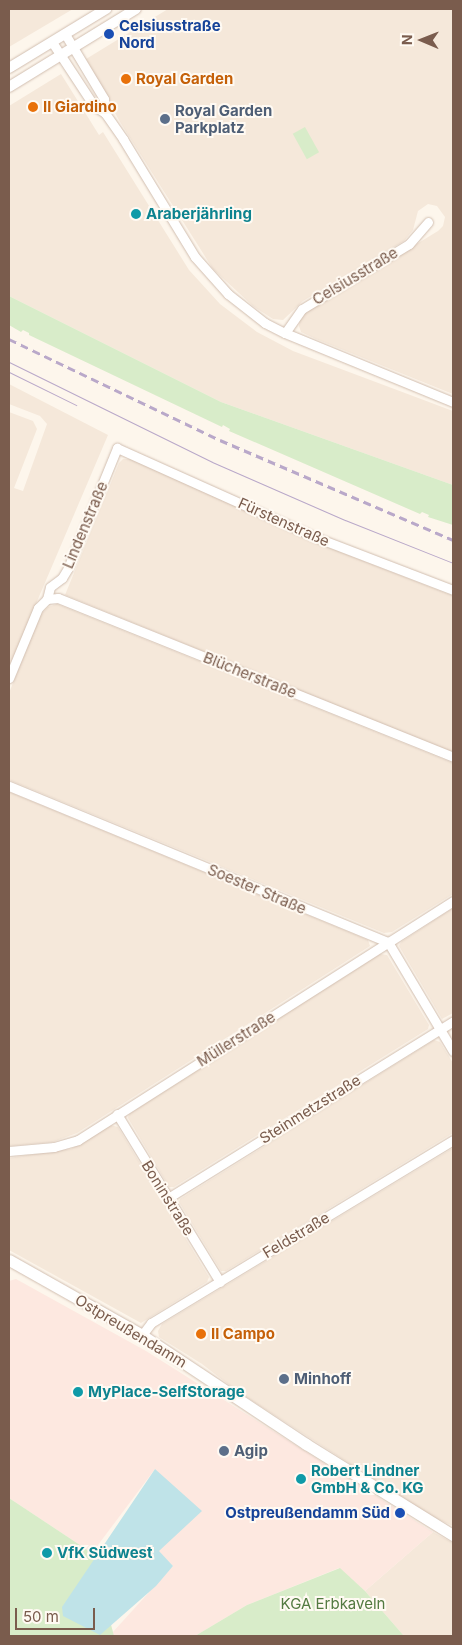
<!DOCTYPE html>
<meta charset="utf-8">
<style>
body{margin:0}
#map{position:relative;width:462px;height:1645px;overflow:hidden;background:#fdf6ec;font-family:Inter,sans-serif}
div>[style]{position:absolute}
.residential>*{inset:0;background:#f5e8da}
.commercial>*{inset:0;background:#fde8e0}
.green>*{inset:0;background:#d8ecc9;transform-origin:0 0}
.water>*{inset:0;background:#bfe3e8}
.roads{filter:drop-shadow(0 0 1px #d1beb0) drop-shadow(0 0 1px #d1beb0)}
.minor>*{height:9px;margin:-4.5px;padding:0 4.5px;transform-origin:4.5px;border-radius:4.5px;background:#fff}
.tertiary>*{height:10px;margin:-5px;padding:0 5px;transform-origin:5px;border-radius:5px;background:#fff}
.secondary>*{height:11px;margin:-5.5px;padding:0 5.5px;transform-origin:5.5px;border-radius:5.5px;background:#fff}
.tram>*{height:1px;margin:-0.5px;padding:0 0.5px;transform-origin:0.5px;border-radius:0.5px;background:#b9a8c9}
.rail>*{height:3px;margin-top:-1.5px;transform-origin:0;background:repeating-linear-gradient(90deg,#b9a8c9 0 8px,transparent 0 13px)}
.dots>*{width:14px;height:14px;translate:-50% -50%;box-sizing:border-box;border:2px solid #fffaf3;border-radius:50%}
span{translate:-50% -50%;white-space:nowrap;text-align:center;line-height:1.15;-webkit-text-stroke:4px #fffaf3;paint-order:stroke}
.transit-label{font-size:15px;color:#164399;font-weight:700}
.left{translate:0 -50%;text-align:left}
.right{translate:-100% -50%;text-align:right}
.food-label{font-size:15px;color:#c56008;font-weight:700}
.service-label{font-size:15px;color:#4e5e75;font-weight:700}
.culture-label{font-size:15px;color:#0d838f;font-weight:700}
.street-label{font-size:15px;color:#7a5c4d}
.park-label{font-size:15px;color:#537a41}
.frame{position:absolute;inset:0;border:10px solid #7a5c4d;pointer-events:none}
.north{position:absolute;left:397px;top:15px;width:50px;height:50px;-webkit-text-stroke:4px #fffaf3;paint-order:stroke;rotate:271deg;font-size:14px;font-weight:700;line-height:20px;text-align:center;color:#7a5c4d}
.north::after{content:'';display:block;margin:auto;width:18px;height:22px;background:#7a5c4d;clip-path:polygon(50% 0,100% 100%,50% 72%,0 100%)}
.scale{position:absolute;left:15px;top:1608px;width:80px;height:22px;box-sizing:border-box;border:2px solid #7a5c4d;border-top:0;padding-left:6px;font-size:15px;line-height:18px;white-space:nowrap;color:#7a5c4d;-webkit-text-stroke:4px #fffaf3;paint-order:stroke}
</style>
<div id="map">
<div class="residential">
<div style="clip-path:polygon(9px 9px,73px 9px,9px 47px)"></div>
<div style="clip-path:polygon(168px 9px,453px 9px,453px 394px,316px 339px,301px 332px,299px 326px,300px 318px,307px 311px,438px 231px,443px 226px,445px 217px,437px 206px,428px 204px,418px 211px,413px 230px,404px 241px,303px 301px,283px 320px,273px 319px,253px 306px,213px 269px,120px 122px,86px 59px)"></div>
<div style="clip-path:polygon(61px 74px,99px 135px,103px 132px,189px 270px,220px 304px,257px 332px,293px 351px,453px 411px,453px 485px,221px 402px,9px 296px,9px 106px)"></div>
<div style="clip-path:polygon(9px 384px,108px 435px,9px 667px,9px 412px,33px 421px,37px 429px,14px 488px,23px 491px,47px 424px,40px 416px,9px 404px)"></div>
<div style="clip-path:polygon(123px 459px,131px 459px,312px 541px,453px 596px,453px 753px,65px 595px,119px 463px)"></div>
<div style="clip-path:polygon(57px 604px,453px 763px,453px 894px,392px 932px,384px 933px,9px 780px,9px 693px,41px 614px,48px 607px)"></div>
<div style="clip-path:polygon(9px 792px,368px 940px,370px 946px,77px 1133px,53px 1142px,9px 1146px)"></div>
<div style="clip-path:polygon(453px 908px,453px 1013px,442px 1019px,399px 946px,401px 942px)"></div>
<div style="clip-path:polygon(380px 954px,387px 955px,429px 1025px,428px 1029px,174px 1187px,169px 1187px,128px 1118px,129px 1114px)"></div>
<div style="clip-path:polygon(434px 1040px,440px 1042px,453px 1063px,453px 1133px,226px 1271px,221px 1271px,179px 1202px,180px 1199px)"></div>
<div style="clip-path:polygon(110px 1125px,118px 1127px,209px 1277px,207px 1282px,141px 1323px,9px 1250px,9px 1158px,71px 1149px)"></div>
<div style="clip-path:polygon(453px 1148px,453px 1526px,431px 1516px,237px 1391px,202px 1364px,159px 1337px,158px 1331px,162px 1324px)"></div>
<div style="clip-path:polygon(433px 1532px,453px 1543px,453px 1636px,404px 1636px,365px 1591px)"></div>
</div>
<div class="commercial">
<div style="clip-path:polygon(16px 1279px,146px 1351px,433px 1532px,365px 1591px,339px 1568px,247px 1605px,195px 1636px,114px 1636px,112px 1633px,173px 1566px,159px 1552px,155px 1469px,92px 1553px,9px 1498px,9px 1281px)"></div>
</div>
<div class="green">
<div style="left:305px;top:127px;width:29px;height:14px;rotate:61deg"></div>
<div style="clip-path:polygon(9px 296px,221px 402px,453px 485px,453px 525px,428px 517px,429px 515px,422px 512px,420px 514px,229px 431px,230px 429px,223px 425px,222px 427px,29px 335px,29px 333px,23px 330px,21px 332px,9px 325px)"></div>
<div style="clip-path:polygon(9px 1498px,92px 1553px,114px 1636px,9px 1636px)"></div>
<div style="clip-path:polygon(340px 1568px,365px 1591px,404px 1636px,195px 1636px,247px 1605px)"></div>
</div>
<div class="water">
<div style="clip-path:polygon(155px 1469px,202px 1511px,159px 1551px,173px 1566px,156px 1586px,100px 1635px,63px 1616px,62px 1607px)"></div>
</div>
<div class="roads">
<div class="minor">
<div style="left:65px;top:34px;width:76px;rotate:59deg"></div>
<div style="left:104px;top:99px;width:14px;rotate:86deg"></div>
<div style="left:52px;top:42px;width:77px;rotate:56.7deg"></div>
<div style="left:94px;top:106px;width:13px;rotate:32deg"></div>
<div style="left:105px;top:113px;width:32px;rotate:55deg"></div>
<div style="left:123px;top:139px;width:138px;rotate:58.6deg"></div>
<div style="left:195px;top:257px;width:50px;rotate:48.3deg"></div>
<div style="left:228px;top:294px;width:47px;rotate:38.1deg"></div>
<div style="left:265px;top:323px;width:22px;rotate:27deg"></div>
<div style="left:285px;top:333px;width:182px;rotate:22.3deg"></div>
<div style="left:285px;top:333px;width:29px;rotate:-55deg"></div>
<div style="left:302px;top:309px;width:125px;rotate:-31.3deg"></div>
<div style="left:409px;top:244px;width:29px;rotate:-49deg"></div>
<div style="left:47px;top:599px;width:11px;rotate:-5deg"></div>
<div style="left:58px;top:598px;width:426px;rotate:21.9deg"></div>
<div style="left:9px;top:678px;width:76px;rotate:-67.5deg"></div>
<div style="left:38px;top:608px;width:13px;rotate:-45deg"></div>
<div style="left:47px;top:599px;width:12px;rotate:-76deg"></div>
<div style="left:50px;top:587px;width:15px;rotate:-37deg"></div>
<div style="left:62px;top:578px;width:12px;rotate:-59deg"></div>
<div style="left:68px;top:568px;width:130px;rotate:-67.8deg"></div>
<div style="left:117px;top:448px;width:217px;rotate:24.2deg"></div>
<div style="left:315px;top:537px;width:148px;rotate:21deg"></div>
<div style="left:9px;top:786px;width:410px;rotate:22.4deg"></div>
<div style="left:388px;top:942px;width:127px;rotate:59.2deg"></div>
<div style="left:117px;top:1114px;width:197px;rotate:58.5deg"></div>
<div style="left:9px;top:1151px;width:45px;rotate:-5.1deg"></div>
<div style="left:54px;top:1147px;width:25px;rotate:-16deg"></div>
<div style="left:78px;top:1140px;width:445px;rotate:-32.5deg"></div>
<div style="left:168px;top:1198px;width:335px;rotate:-31.8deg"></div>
<div style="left:142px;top:1335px;width:15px;rotate:-53deg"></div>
<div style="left:151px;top:1323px;width:353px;rotate:-31.2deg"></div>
</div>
<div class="tertiary">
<div style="left:9px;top:68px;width:114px;rotate:-31.3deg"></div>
<div style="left:9px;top:87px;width:149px;rotate:-31.6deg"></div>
</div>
<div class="secondary">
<div style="left:9px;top:1260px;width:153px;rotate:29.4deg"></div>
<div style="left:142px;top:1335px;width:197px;rotate:33.6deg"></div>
<div style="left:306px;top:1444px;width:173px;rotate:31.8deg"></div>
</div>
</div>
<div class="tram">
<div style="left:9px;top:362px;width:226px;rotate:26.2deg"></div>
<div style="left:212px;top:462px;width:145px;rotate:23.6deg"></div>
<div style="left:345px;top:520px;width:116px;rotate:21.7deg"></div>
<div style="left:9px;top:372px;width:75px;rotate:26.2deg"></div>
</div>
<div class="rail">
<div style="left:9px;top:339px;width:234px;rotate:25.6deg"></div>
<div style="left:220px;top:440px;width:254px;rotate:23.2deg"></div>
</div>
<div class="dots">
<div style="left:109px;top:34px;background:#1a4fb4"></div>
<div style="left:126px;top:79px;background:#e8710a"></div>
<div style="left:33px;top:107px;background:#e8710a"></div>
<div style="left:165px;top:119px;background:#5c6f8a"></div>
<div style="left:136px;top:214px;background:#0f9aa8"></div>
<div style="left:201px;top:1334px;background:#e8710a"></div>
<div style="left:284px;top:1379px;background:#5c6f8a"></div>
<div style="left:78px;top:1392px;background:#0f9aa8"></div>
<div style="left:224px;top:1451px;background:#5c6f8a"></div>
<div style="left:301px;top:1479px;background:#0f9aa8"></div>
<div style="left:400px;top:1513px;background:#1a4fb4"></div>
<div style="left:47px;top:1553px;background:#0f9aa8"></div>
</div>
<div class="transit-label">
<span class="left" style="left:119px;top:34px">Celsiusstraße<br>Nord</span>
<span class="right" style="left:390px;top:1513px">Ostpreußendamm Süd</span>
</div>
<div class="food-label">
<span class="left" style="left:136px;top:79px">Royal Garden</span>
<span class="left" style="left:43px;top:107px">Il Giardino</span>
<span class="left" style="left:211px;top:1334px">Il Campo</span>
</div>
<div class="service-label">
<span class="left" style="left:175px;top:119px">Royal Garden<br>Parkplatz</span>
<span class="left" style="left:294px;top:1379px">Minhoff</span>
<span class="left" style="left:234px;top:1451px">Agip</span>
</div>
<div class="culture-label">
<span class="left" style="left:146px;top:214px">Araberjährling</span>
<span class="left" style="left:88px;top:1392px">MyPlace-SelfStorage</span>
<span class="left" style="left:311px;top:1479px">Robert Lindner<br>GmbH &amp; Co. KG</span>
<span class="left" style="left:57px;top:1553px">VfK Südwest</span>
</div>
<div class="street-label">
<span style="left:355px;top:276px;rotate:-31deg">Celsiusstraße</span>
<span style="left:284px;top:522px;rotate:24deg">Fürstenstraße</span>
<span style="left:85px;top:525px;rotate:-67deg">Lindenstraße</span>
<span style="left:250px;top:675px;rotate:22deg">Blücherstraße</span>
<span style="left:257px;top:889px;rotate:23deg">Soester Straße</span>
<span style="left:236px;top:1039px;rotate:-32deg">Müllerstraße</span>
<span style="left:310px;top:1109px;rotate:-32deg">Steinmetzstraße</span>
<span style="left:168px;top:1198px;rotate:58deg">Boninstraße</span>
<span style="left:296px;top:1235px;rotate:-31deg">Feldstraße</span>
<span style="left:131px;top:1331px;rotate:31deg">Ostpreußendamm</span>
</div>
<div class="park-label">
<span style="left:333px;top:1604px">KGA Erbkaveln</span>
</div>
<div class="frame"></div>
<div class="north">N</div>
<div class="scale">50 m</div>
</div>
